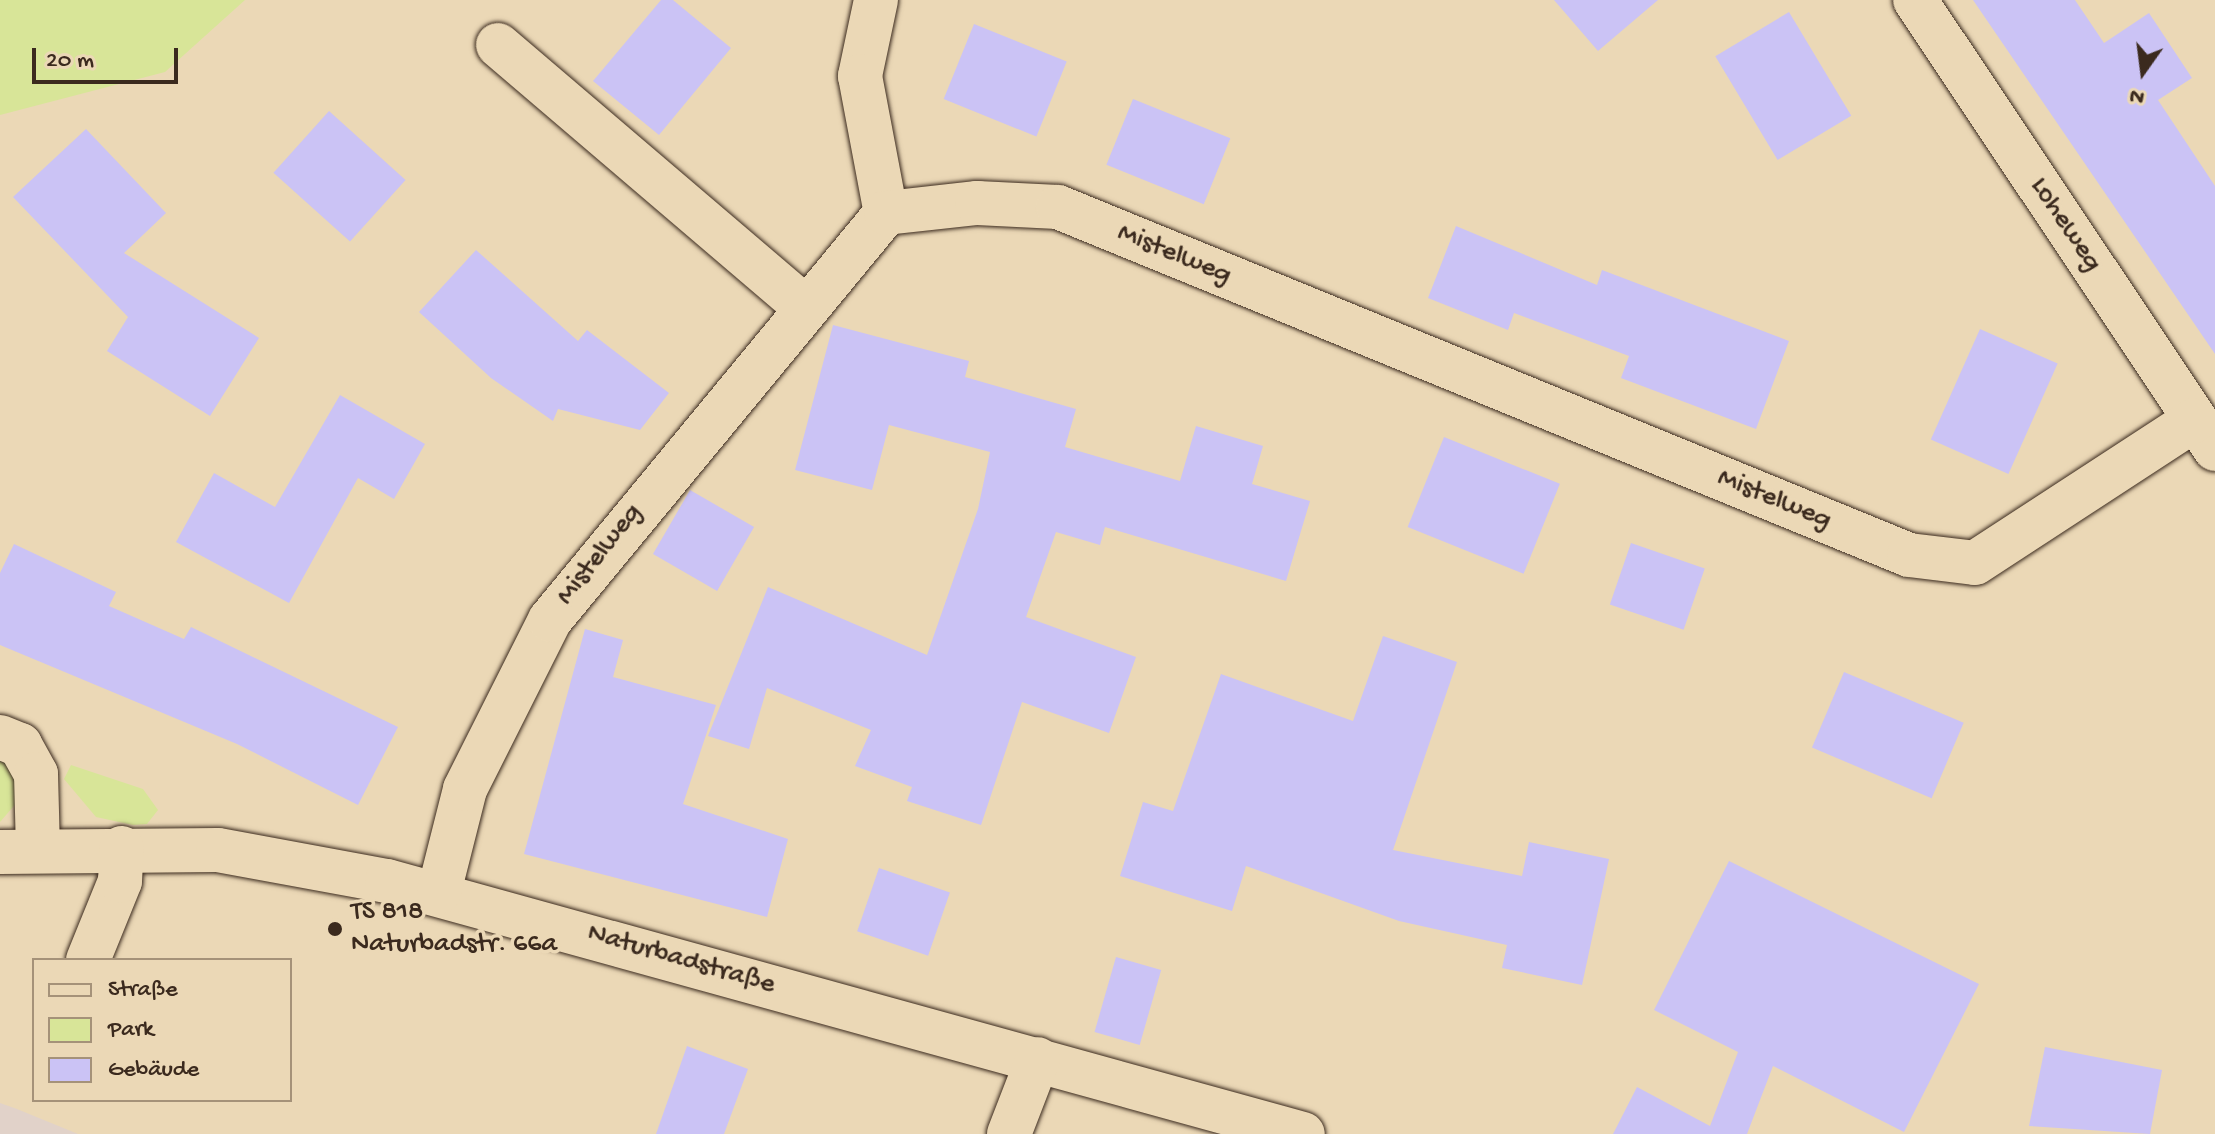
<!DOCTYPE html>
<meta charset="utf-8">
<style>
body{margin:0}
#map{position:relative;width:2215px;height:1134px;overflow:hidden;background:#ebd8b6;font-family:"Gochi Hand",sans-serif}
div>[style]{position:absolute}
.built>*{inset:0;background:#e1d2c9}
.green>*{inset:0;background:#d8e598}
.building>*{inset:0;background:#cbc3f5;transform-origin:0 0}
.roads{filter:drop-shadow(0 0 2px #3b2a1e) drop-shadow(0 0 2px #3b2a1e)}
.minor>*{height:44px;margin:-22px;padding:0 22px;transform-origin:22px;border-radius:22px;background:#ebd8b6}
.dots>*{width:22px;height:22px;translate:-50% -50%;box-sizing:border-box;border:4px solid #ebd8b6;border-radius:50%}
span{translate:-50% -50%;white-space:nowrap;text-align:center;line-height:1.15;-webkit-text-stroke:7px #ebd8b6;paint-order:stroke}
.street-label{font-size:28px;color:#3b2a1e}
.poi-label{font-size:28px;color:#3b2a1e}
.left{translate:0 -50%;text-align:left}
.legend{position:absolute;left:32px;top:958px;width:260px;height:144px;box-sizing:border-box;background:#ebd8b6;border:2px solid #a59279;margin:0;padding:10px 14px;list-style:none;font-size:24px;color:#3b2a1e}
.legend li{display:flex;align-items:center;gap:16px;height:40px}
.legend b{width:40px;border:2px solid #a59279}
.north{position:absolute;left:2103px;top:32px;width:80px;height:80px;-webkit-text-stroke:6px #ebd8b6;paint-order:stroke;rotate:194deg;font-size:22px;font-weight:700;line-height:32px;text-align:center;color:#3b2a1e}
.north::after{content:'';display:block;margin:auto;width:28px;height:36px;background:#3b2a1e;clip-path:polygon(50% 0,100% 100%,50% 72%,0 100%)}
.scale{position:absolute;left:32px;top:48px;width:146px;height:36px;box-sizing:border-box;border:4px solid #3b2a1e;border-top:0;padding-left:10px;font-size:24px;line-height:28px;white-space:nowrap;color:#3b2a1e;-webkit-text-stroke:6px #ebd8b6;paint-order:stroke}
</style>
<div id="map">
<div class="built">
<div style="clip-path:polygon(0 1103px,17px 1109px,78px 1134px,0 1134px)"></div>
</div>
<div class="green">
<div style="clip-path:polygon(0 0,245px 0,165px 72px,0 115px)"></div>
<div style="clip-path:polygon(0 755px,11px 764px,19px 800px,0 822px)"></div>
<div style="clip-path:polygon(71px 765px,143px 789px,158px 810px,147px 824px,133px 825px,96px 817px,64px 779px)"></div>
</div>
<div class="building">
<div style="clip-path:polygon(661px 0,673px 0,731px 48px,659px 135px,593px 81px)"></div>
<div style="clip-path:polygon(1554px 0,1658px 0,1598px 51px)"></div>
<div style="clip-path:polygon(1973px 0,2075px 0,2104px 43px,2149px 13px,2192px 78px,2158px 100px,2215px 186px,2215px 354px)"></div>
<div style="left:1789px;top:12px;width:121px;height:86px;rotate:59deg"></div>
<div style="left:974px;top:24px;width:100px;height:81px;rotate:22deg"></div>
<div style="left:1133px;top:99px;width:105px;height:71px;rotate:22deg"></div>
<div style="left:329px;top:111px;width:103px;height:83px;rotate:42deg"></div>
<div style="clip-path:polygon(86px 129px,166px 213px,124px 253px,259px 338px,210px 416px,107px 351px,128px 317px,13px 197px)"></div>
<div style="clip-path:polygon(1456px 226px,1597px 285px,1602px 270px,1789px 341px,1756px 429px,1621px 378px,1629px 356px,1514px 313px,1508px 330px,1428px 298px)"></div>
<div style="clip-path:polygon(476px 250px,578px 341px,587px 330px,669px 393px,640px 430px,558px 409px,553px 421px,491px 378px,419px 312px)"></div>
<div style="clip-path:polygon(833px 325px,969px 361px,965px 377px,1076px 409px,1065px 447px,1180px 481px,1196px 426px,1263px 446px,1252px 484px,1310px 501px,1286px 581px,1105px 527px,1100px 545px,1056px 532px,1026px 617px,1136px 657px,1109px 733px,1022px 702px,981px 825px,907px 801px,912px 787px,855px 766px,871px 730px,767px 688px,749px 749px,708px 736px,768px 587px,927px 655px,978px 509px,990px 452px,889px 425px,872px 490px,795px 470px)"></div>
<div style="left:1980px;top:329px;width:85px;height:121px;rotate:24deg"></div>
<div style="clip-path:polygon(340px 395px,425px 444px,394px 499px,358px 478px,289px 603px,176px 542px,214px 473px,275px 507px)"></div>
<div style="left:1444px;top:437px;width:125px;height:97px;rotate:22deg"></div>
<div style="left:690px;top:490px;width:74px;height:74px;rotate:30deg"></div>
<div style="left:1631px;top:543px;width:78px;height:65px;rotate:19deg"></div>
<div style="clip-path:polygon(14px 544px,116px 592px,109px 606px,184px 639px,191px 627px,398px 727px,358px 805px,237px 744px,0 645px,0 573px)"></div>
<div style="clip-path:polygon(585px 629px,623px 640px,613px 677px,716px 705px,683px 804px,788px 839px,767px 917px,524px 854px)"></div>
<div style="clip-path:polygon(1383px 636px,1457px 662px,1393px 850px,1522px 876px,1529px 842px,1609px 859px,1582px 985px,1502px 968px,1507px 945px,1399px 921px,1246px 866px,1232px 911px,1120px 876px,1143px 802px,1173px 811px,1221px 674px,1353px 721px)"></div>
<div style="left:1844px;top:672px;width:130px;height:82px;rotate:23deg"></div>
<div style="clip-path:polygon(1729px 861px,1979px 984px,1904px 1132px,1773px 1066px,1747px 1134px,1613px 1134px,1637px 1087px,1710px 1126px,1738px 1052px,1654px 1010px)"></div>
<div style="left:879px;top:868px;width:75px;height:67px;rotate:19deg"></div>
<div style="left:1116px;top:957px;width:47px;height:78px;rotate:16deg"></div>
<div style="clip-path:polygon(687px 1046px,748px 1069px,724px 1134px,656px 1134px)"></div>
<div style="clip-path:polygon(2045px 1047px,2162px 1070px,2150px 1134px,2029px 1126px)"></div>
</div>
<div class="roads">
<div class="minor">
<div style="left:876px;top:0;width:78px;rotate:101.9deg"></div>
<div style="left:860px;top:76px;width:139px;rotate:79.3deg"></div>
<div style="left:1915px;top:0;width:540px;rotate:56.25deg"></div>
<div style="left:498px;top:45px;width:405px;rotate:40.5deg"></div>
<div style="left:0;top:737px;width:22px;rotate:22deg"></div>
<div style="left:20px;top:745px;width:33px;rotate:61deg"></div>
<div style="left:36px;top:774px;width:77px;rotate:88.5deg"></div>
<div style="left:0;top:852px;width:218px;rotate:-0.5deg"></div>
<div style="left:218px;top:850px;width:172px;rotate:10.4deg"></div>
<div style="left:387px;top:881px;width:950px;rotate:15.44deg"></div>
<div style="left:439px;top:892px;width:106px;rotate:-75.8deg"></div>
<div style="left:465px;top:789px;width:189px;rotate:-63.3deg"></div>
<div style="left:550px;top:620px;width:528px;rotate:-50.46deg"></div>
<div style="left:886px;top:213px;width:92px;rotate:-6.3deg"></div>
<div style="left:977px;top:203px;width:81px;rotate:2.8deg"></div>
<div style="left:1058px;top:207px;width:919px;rotate:22.24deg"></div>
<div style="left:1909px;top:555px;width:66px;rotate:6.9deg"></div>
<div style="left:1975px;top:563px;width:262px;rotate:-33.1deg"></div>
<div style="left:88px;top:960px;width:85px;rotate:-67.9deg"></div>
<div style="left:120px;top:881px;width:33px;rotate:-87deg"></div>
<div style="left:1009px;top:1134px;width:80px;rotate:-68.9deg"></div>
</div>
</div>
<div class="dots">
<div style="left:335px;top:929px;background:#3b2a1e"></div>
</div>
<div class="street-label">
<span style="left:2065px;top:225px;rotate:56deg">Loheweg</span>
<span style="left:1174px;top:255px;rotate:22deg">Mistelweg</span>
<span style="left:1774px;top:500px;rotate:22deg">Mistelweg</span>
<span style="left:600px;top:555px;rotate:-52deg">Mistelweg</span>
<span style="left:681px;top:960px;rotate:16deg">Naturbadstraße</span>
</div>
<div class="poi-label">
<span class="left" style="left:351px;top:929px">TS 818<br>Naturbadstr. 66a</span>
</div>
<ul class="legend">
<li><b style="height:10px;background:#ebd8b6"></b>Straße</li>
<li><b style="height:22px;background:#d8e598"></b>Park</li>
<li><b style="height:22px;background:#cbc3f5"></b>Gebäude</li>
</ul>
<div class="north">N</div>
<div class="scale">20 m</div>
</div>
